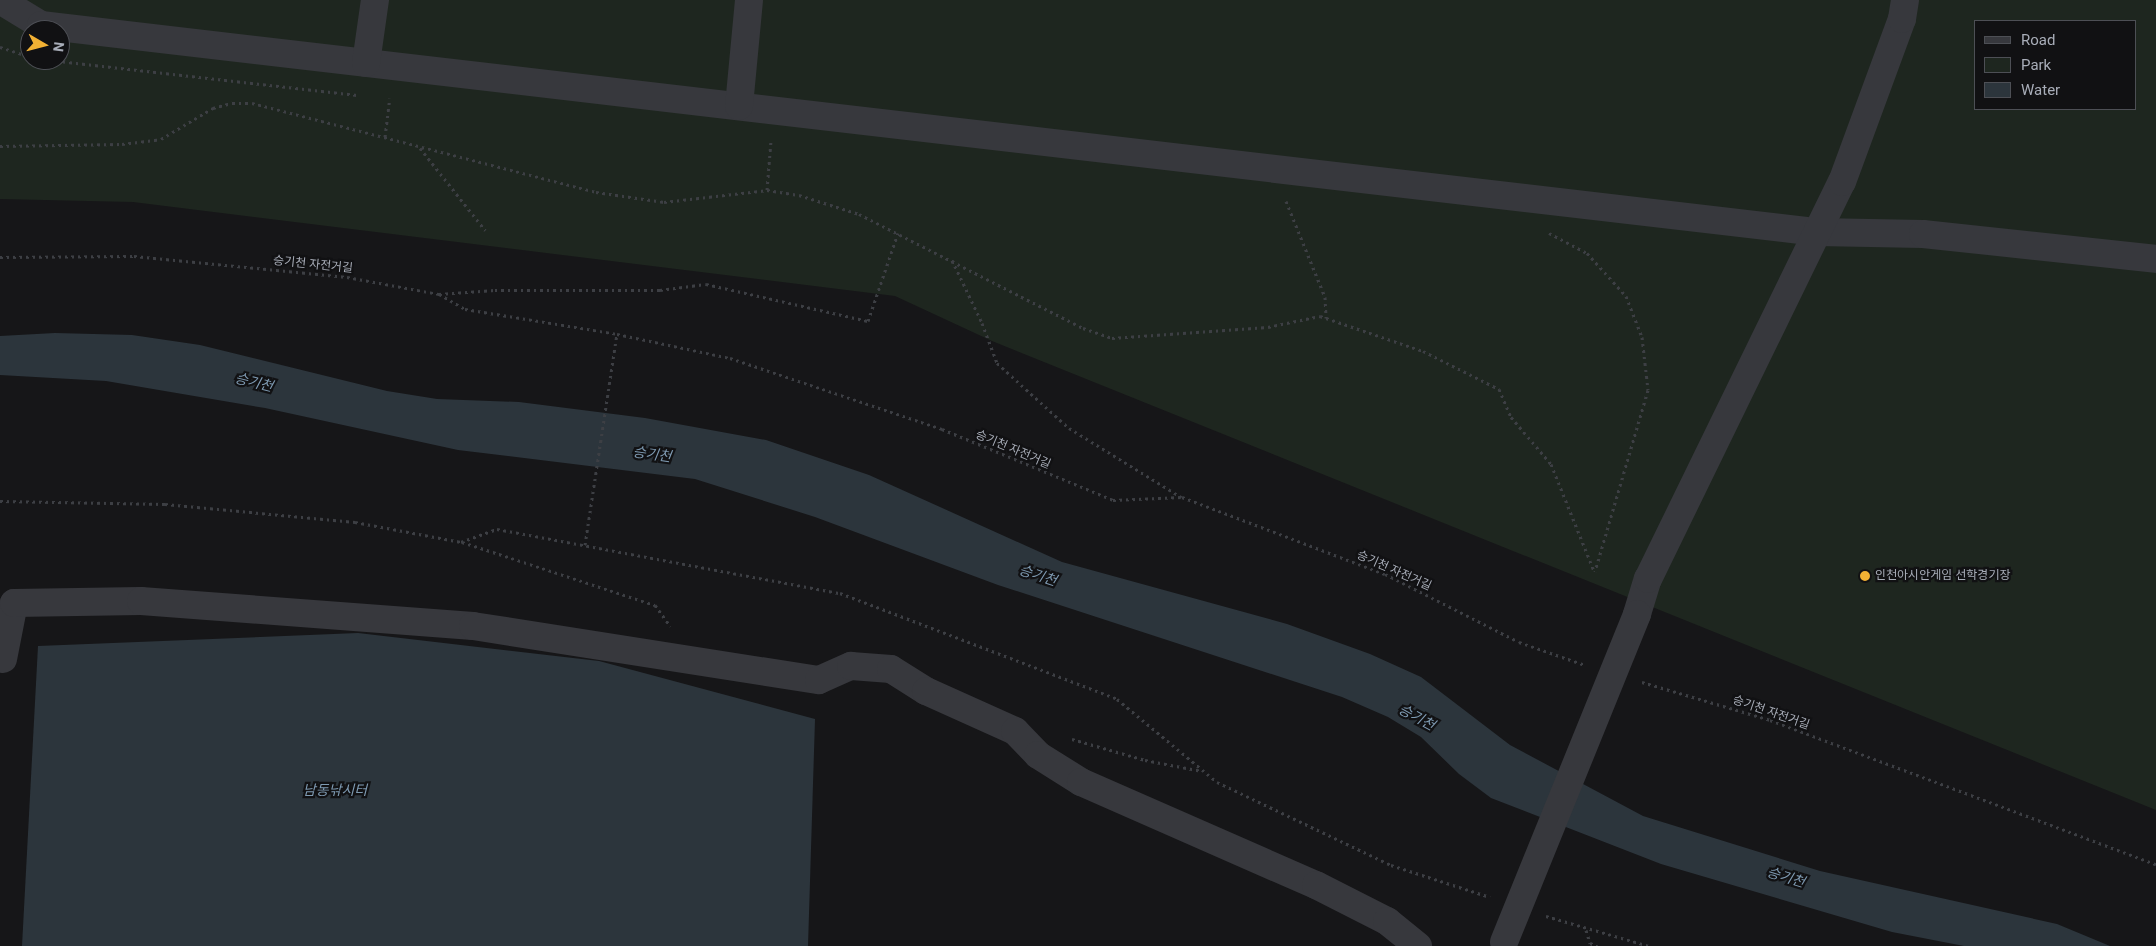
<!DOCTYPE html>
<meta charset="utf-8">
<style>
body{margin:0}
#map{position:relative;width:2156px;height:946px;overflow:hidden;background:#161618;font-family:Roboto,"Noto Sans KR",sans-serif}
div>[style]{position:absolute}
.green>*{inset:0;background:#1e261f}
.water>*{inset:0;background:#2c353c}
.path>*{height:3px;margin-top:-1.5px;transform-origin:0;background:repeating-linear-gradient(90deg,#3d3f44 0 2.5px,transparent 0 6.5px)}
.minor>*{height:28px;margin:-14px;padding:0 14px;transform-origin:14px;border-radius:14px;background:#37383d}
.minor-bridge>*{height:28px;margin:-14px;padding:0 14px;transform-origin:14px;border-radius:14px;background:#37383d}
.dots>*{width:14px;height:14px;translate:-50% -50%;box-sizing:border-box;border:2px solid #111113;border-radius:50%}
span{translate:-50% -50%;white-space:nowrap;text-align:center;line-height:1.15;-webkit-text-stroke:4.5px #111113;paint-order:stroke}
.street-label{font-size:12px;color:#a8adb8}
.poi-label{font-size:12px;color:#a8adb8}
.left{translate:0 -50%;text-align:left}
.water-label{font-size:14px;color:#7f9bb3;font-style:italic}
.legend{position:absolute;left:1974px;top:20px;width:162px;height:90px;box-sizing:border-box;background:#111113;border:1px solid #4d4f55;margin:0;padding:6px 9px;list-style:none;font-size:15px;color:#a8adb8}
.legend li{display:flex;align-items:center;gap:10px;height:25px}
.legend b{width:25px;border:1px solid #4d4f55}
.north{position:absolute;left:20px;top:20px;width:50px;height:50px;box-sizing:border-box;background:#111113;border:1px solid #4d4f55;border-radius:50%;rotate:98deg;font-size:14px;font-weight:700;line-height:20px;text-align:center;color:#a8adb8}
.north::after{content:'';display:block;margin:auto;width:18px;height:22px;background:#f2b134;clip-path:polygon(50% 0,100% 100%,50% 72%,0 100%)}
</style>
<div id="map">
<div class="green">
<div style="clip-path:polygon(evenodd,0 0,2156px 0,2156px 810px,992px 341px,895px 296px,133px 202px,0 199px,0 0,1975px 21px,2135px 21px,2135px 109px,1975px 109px,1975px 21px,0 0,30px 30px,60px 30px,60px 60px,30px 60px,30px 30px)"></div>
</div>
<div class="water">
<div style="clip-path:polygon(55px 333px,132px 335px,200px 345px,387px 391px,437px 399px,519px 402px,645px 418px,766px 440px,869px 475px,1062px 562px,1287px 624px,1370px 654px,1421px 677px,1510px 745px,1643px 816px,1820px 871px,2057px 924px,2110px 946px,1964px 946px,1892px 932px,1661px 864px,1491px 798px,1459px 774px,1421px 737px,1388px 717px,1342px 697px,998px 585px,815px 517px,695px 479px,458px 450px,265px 408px,106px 381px,0 375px,0 336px)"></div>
<div style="clip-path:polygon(358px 633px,599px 661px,815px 719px,808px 946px,22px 946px,38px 646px)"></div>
</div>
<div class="path">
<div style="left:0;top:47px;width:32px;rotate:18deg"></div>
<div style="left:50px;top:60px;width:309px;rotate:6.5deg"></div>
<div style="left:385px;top:137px;width:39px;rotate:-83deg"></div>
<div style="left:0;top:146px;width:122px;rotate:-0.9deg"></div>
<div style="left:122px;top:144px;width:39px;rotate:-7deg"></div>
<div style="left:161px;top:139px;width:61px;rotate:-30.8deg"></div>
<div style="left:213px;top:108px;width:20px;rotate:-15deg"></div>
<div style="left:232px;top:103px;width:20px"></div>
<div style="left:252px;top:103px;width:355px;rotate:14.5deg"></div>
<div style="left:596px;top:192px;width:69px;rotate:8.4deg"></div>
<div style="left:664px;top:202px;width:104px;rotate:-6.6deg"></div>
<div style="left:767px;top:190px;width:32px;rotate:9deg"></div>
<div style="left:799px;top:195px;width:63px;rotate:17.6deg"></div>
<div style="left:859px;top:214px;width:251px;rotate:27deg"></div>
<div style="left:1083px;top:328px;width:31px;rotate:19deg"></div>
<div style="left:1112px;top:338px;width:156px;rotate:-4deg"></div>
<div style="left:1268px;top:327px;width:53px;rotate:-11.9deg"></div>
<div style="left:1320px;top:316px;width:109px;rotate:18.8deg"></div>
<div style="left:1423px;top:351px;width:85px;rotate:26.6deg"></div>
<div style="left:1499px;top:389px;width:30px;rotate:67deg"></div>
<div style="left:1511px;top:417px;width:62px;rotate:49.6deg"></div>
<div style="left:1551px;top:464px;width:115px;rotate:68.1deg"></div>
<div style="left:420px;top:148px;width:105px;rotate:51.6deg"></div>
<div style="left:767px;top:190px;width:50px;rotate:-85.4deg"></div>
<div style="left:1286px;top:201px;width:104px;rotate:67.9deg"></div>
<div style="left:1325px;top:297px;width:21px;rotate:87deg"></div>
<div style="left:1549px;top:233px;width:43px;rotate:27.8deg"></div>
<div style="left:1587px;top:253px;width:58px;rotate:47.8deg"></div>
<div style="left:1626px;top:296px;width:44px;rotate:68.7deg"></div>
<div style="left:1642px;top:337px;width:53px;rotate:83.5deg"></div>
<div style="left:1648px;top:390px;width:189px;rotate:106.3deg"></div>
<div style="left:0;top:257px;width:134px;rotate:-0.4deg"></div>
<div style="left:134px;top:256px;width:214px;rotate:5.6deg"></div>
<div style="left:347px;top:277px;width:94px;rotate:10.5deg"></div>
<div style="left:439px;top:294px;width:30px;rotate:30deg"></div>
<div style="left:465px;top:309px;width:154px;rotate:9.3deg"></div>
<div style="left:617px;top:334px;width:116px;rotate:12deg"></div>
<div style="left:730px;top:358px;width:224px;rotate:18.5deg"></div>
<div style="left:942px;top:429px;width:185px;rotate:22.5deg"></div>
<div style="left:1113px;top:500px;width:69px;rotate:-2.5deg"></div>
<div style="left:1182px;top:497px;width:217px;rotate:20.8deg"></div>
<div style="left:1385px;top:574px;width:150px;rotate:26.9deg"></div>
<div style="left:1519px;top:642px;width:70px;rotate:19.2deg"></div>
<div style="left:952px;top:260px;width:70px;rotate:64.5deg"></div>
<div style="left:982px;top:323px;width:43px;rotate:69.4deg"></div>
<div style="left:997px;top:363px;width:97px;rotate:42.1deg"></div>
<div style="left:1069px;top:428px;width:132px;rotate:31.6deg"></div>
<div style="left:439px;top:294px;width:56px;rotate:-4.1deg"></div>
<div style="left:495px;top:290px;width:165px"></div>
<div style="left:660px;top:290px;width:46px;rotate:-7.4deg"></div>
<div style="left:706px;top:284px;width:166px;rotate:12.9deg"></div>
<div style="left:868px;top:321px;width:93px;rotate:-71.2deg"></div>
<div style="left:0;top:501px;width:165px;rotate:1deg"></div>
<div style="left:165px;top:504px;width:191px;rotate:5.4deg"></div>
<div style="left:355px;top:522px;width:108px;rotate:10.7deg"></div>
<div style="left:461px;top:542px;width:38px;rotate:-20deg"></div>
<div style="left:497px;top:529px;width:349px;rotate:10.6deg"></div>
<div style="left:840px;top:593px;width:297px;rotate:20.9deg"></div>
<div style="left:1117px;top:699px;width:130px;rotate:39.7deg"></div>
<div style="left:1217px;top:782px;width:193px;rotate:25.5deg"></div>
<div style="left:1391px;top:865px;width:104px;rotate:17.9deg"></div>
<div style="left:462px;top:542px;width:203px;rotate:18.1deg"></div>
<div style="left:655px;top:605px;width:26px;rotate:54deg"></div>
<div style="left:585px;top:545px;width:213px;rotate:-81.4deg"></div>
<div style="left:1642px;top:682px;width:134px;rotate:16.5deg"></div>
<div style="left:1770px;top:720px;width:412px;rotate:20.5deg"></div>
<div style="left:1072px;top:739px;width:76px;rotate:16deg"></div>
<div style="left:1145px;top:760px;width:58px;rotate:10.9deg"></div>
<div style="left:1546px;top:916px;width:107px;rotate:16.2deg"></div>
<div style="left:1586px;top:930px;width:14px;rotate:73deg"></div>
<div style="left:1590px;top:943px;width:8px;rotate:23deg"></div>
</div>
<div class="minor">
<div style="left:0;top:0;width:48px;rotate:31.4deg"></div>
<div style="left:41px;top:25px;width:1788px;rotate:6.65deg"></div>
<div style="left:1817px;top:232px;width:106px;rotate:1.1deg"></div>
<div style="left:1923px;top:234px;width:234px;rotate:6.1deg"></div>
<div style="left:366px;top:63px;width:64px;rotate:-81.9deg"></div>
<div style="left:739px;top:106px;width:106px;rotate:-84.6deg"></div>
<div style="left:1637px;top:614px;width:37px;rotate:-73deg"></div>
<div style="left:1648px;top:579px;width:442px;rotate:-64deg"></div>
<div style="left:1842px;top:182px;width:174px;rotate:-69.8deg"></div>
<div style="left:1902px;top:19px;width:19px;rotate:-81deg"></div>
<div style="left:3px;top:659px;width:57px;rotate:-78.9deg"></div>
<div style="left:14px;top:603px;width:127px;rotate:-0.9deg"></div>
<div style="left:141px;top:601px;width:333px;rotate:4.3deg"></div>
<div style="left:473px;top:626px;width:350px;rotate:8.9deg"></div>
<div style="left:819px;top:680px;width:35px;rotate:-24deg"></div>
<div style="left:851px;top:666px;width:40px;rotate:4.3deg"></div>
<div style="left:891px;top:669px;width:41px;rotate:32.2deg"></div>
<div style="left:926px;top:691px;width:98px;rotate:24.2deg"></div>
<div style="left:1015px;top:731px;width:33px;rotate:46deg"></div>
<div style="left:1038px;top:755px;width:51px;rotate:32.1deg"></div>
<div style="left:1081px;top:782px;width:257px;rotate:23.7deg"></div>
<div style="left:1316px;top:885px;width:80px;rotate:26.9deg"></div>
<div style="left:1387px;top:921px;width:40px;rotate:39deg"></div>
</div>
<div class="minor-bridge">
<div style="left:1504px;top:942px;width:354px;rotate:-67.9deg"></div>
</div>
<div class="dots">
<div style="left:1865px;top:576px;background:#f2b134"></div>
</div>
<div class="street-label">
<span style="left:313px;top:265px;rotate:6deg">승기천 자전거길</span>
<span style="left:1013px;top:450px;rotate:23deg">승기천 자전거길</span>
<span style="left:1394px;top:571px;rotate:24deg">승기천 자전거길</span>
<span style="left:1771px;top:713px;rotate:19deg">승기천 자전거길</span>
</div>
<div class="poi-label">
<span class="left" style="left:1875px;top:576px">인천아시안게임 선학경기장</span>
</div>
<div class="water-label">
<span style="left:254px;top:382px;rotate:14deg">승기천</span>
<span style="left:652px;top:454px;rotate:8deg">승기천</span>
<span style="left:1038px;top:575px;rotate:18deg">승기천</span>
<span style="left:1417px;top:717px;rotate:28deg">승기천</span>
<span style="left:335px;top:790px">남동낚시터</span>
<span style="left:1786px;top:877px;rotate:17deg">승기천</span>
</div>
<ul class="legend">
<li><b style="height:6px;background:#37383d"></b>Road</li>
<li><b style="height:14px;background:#1e261f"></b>Park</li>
<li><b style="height:14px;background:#2c353c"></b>Water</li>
</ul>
<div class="north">N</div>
</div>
